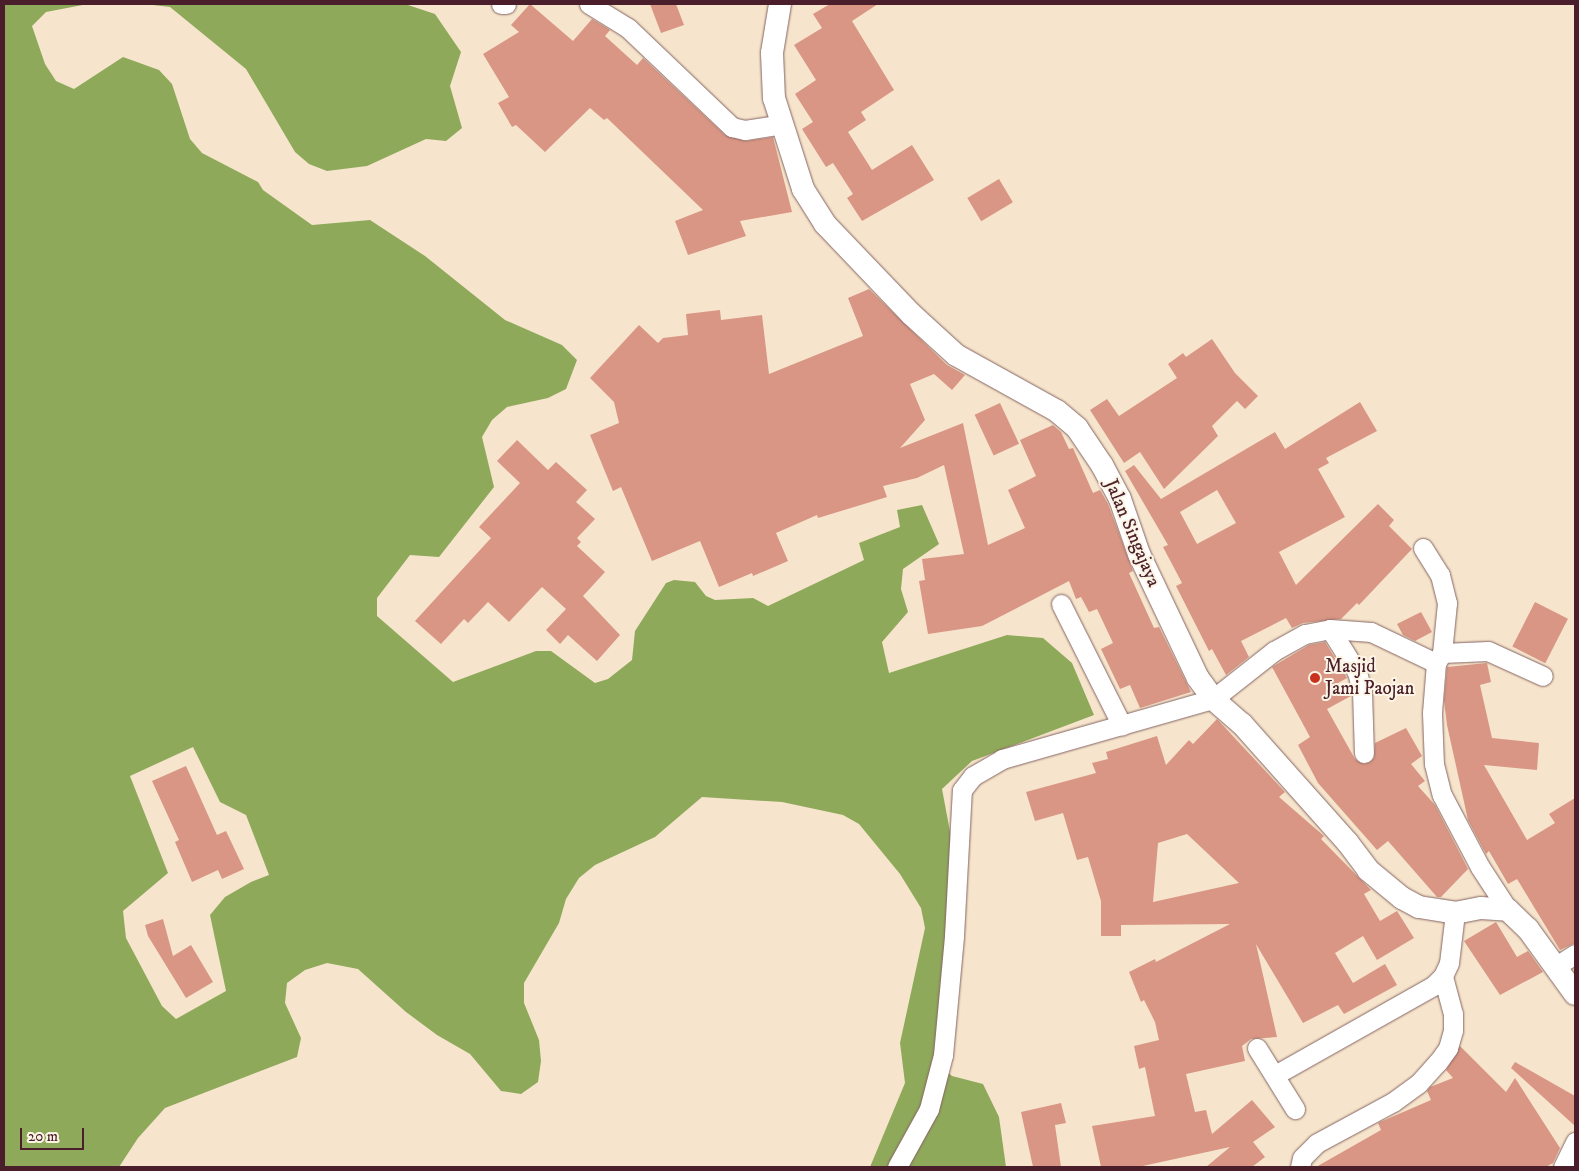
<!DOCTYPE html>
<style>
body{margin:0}
#map{position:relative;width:1579px;height:1171px;overflow:hidden;background:#f6e5cc;font-family:"IM FELL DW Pica",serif}
div>[style]{position:absolute}
.forest>*{inset:0;background:#8fa95b}
.building>*{inset:0;background:#d99684;transform-origin:0 0}
.roads{filter:drop-shadow(0 0 1px #866463) drop-shadow(0 0 1px #866463)}
.minor>*{height:19px;margin:-9.5px;padding:0 9.5px;transform-origin:9.5px;border-radius:9.5px;background:#fff}
.tertiary>*{height:22px;margin:-11px;padding:0 11px;transform-origin:11px;border-radius:11px;background:#fff}
.dots>*{width:14px;height:14px;translate:-50% -50%;box-sizing:border-box;border:2px solid #fcf5e5;border-radius:50%}
span{translate:-50% -50%;white-space:nowrap;text-align:center;line-height:1.15;-webkit-text-stroke:4px #fcf5e5;paint-order:stroke}
.street-label{font-size:19px;color:#4a1f2b}
.poi-label{font-size:19px;color:#4a1f2b}
.left{translate:0 -50%;text-align:left}
.frame{position:absolute;inset:0;border:5px solid #4a1f2b;pointer-events:none}
.scale{position:absolute;left:20px;top:1128px;width:64px;height:22px;box-sizing:border-box;border:2px solid #4a1f2b;border-top:0;padding-left:6px;font-size:15px;line-height:18px;white-space:nowrap;color:#4a1f2b;-webkit-text-stroke:4px #fcf5e5;paint-order:stroke}
</style>
<div id="map">
<div class="forest">
<div style="clip-path:polygon(evenodd,4px 4px,88px 4px,46px 12px,32px 26px,45px 64px,56px 81px,74px 89px,123px 57px,159px 70px,172px 84px,190px 139px,202px 153px,258px 182px,263px 190px,312px 225px,370px 220px,425px 256px,505px 320px,562px 345px,577px 360px,566px 389px,548px 398px,507px 407px,492px 420px,482px 437px,494px 487px,439px 557px,410px 555px,377px 598px,377px 616px,453px 682px,536px 651px,551px 651px,595px 683px,608px 679px,632px 660px,635px 631px,666px 583px,674px 580px,695px 582px,706px 596px,715px 600px,753px 598px,768px 606px,864px 560px,859px 543px,900px 527px,897px 510px,922px 505px,939px 544px,903px 569px,901px 589px,908px 612px,882px 642px,889px 673px,1007px 635px,1043px 638px,1072px 663px,1094px 715px,972px 761px,942px 789px,952px 842px,936px 1061px,952px 1076px,983px 1084px,999px 1117px,1006px 1167px,870px 1167px,905px 1083px,900px 1043px,925px 928px,921px 908px,900px 874px,859px 824px,843px 815px,782px 802px,702px 797px,655px 837px,595px 865px,579px 878px,566px 899px,559px 923px,524px 983px,524px 1003px,539px 1040px,541px 1061px,538px 1082px,521px 1094px,501px 1091px,470px 1054px,437px 1035px,406px 1012px,358px 969px,327px 963px,305px 970px,287px 983px,285px 1003px,301px 1038px,297px 1057px,165px 1108px,138px 1138px,119px 1167px,4px 1167px,4px 4px,193px 747px,220px 802px,246px 815px,269px 875px,251px 882px,225px 897px,210px 915px,226px 991px,176px 1019px,162px 1006px,126px 938px,123px 911px,168px 873px,130px 776px,193px 747px)"></div>
<div style="clip-path:polygon(144px 4px,405px 4px,435px 14px,461px 52px,450px 86px,462px 128px,446px 141px,426px 139px,367px 166px,327px 171px,309px 164px,295px 152px,246px 69px,170px 7px)"></div>
</div>
<div class="building">
<div style="clip-path:polygon(530px 4px,573px 41px,592px 19px,610px 30px,605px 36px,637px 65px,643px 58px,725px 135px,746px 141px,773px 137px,792px 212px,740px 221px,746px 236px,688px 255px,675px 221px,703px 210px,607px 118px,604px 120px,590px 108px,545px 152px,516px 125px,512px 127px,498px 103px,509px 97px,483px 54px,519px 32px,511px 25px)"></div>
<div style="clip-path:polygon(650px 4px,676px 4px,684px 25px,661px 33px)"></div>
<div style="clip-path:polygon(830px 4px,878px 4px,852px 21px,894px 90px,861px 112px,866px 120px,848px 132px,872px 170px,912px 145px,934px 180px,862px 221px,847px 198px,853px 194px,833px 163px,826px 167px,802px 129px,813px 122px,795px 94px,816px 80px,794px 45px,822px 28px,813px 14px)"></div>
<div style="left:999px;top:179px;width:27px;height:37px;rotate:59deg"></div>
<div style="clip-path:polygon(869px 289px,947px 365px,965px 375px,952px 390px,934px 374px,910px 384px,925px 420px,900px 448px,963px 423px,988px 545px,1025px 528px,1008px 490px,1036px 476px,1020px 440px,1053px 425px,1061px 432px,1069px 449px,1073px 448px,1093px 493px,1100px 490px,1108px 504px,1133px 571px,1129px 573px,1154px 628px,1159px 627px,1191px 692px,1140px 708px,1130px 685px,1120px 689px,1101px 649px,1113px 643px,1097px 609px,1089px 612px,1081px 597px,1076px 599px,1069px 581px,982px 626px,928px 634px,919px 581px,925px 580px,922px 559px,964px 554px,944px 465px,917px 478px,883px 486px,887px 497px,818px 518px,817px 515px,776px 533px,788px 561px,753px 576px,752px 573px,719px 587px,700px 541px,652px 561px,621px 487px,613px 491px,590px 435px,619px 423px,614px 402px,590px 378px,639px 325px,658px 343px,663px 338px,688px 335px,686px 314px,720px 310px,721px 320px,762px 315px,769px 374px,863px 336px,848px 298px)"></div>
<div style="clip-path:polygon(1212px 339px,1235px 373px,1258px 396px,1245px 409px,1237px 401px,1212px 426px,1218px 436px,1164px 489px,1140px 452px,1124px 463px,1090px 410px,1107px 399px,1119px 416px,1177px 378px,1168px 364px,1183px 353px,1186px 357px)"></div>
<div style="clip-path:polygon(evenodd,1360px 402px,1377px 431px,1326px 458px,1329px 463px,1318px 469px,1345px 517px,1279px 552px,1296px 585px,1378px 504px,1394px 520px,1389px 526px,1412px 549px,1359px 605px,1357px 603px,1341px 619px,1303px 623px,1292px 628px,1286px 618px,1241px 641px,1249px 657px,1226px 675px,1212px 649px,1209px 651px,1176px 586px,1182px 583px,1163px 547px,1168px 545px,1125px 471px,1134px 465px,1161px 499px,1275px 432px,1285px 449px,1360px 402px,1217px 490px,1236px 523px,1197px 544px,1180px 512px,1217px 490px)"></div>
<div style="left:1000px;top:403px;width:45px;height:28px;rotate:65deg"></div>
<div style="clip-path:polygon(517px 440px,548px 470px,556px 462px,587px 490px,576px 502px,595px 519px,577px 538px,581px 542px,577px 546px,605px 572px,583px 596px,620px 635px,597px 661px,568px 635px,560px 644px,546px 630px,566px 609px,542px 587px,509px 622px,488px 602px,468px 623px,464px 619px,441px 644px,415px 621px,491px 538px,479px 527px,520px 483px,497px 461px)"></div>
<div style="left:1535px;top:602px;width:37px;height:50px;rotate:27deg"></div>
<div style="clip-path:polygon(1421px 612px,1432px 632px,1415px 641px,1403px 635px,1397px 624px)"></div>
<div style="clip-path:polygon(1325px 642px,1347px 678px,1329px 688px,1349px 684px,1351px 693px,1351px 696px,1327px 709px,1355px 759px,1364px 764px,1370px 762px,1374px 758px,1375px 743px,1406px 728px,1422px 756px,1411px 764px,1425px 781px,1418px 786px,1435px 805px,1468px 869px,1441px 897px,1437px 897px,1388px 841px,1377px 850px,1318px 783px,1298px 745px,1310px 737px,1272px 667px,1309px 645px)"></div>
<div style="clip-path:polygon(1487px 663px,1491px 682px,1480px 685px,1492px 738px,1539px 743px,1537px 770px,1484px 765px,1527px 840px,1555px 823px,1549px 814px,1575px 798px,1575px 943px,1560px 950px,1517px 879px,1508px 884px,1489px 851px,1486px 854px,1468px 820px,1447px 725px,1444px 700px,1447px 667px)"></div>
<div style="clip-path:polygon(evenodd,1217px 719px,1285px 792px,1279px 797px,1324px 836px,1321px 839px,1371px 890px,1364px 894px,1380px 921px,1397px 911px,1414px 938px,1377px 960px,1363px 936px,1335px 953px,1353px 983px,1385px 964px,1397px 985px,1344px 1014px,1338px 1005px,1303px 1023px,1256px 944px,1277px 1037px,1251px 1039px,1242px 1046px,1245px 1061px,1186px 1074px,1195px 1112px,1206px 1110px,1212px 1134px,1252px 1100px,1275px 1127px,1253px 1142px,1265px 1157px,1252px 1167px,1206px 1167px,1230px 1147px,1138px 1167px,1101px 1167px,1092px 1126px,1155px 1116px,1145px 1067px,1139px 1069px,1134px 1046px,1159px 1040px,1155px 1022px,1144px 1000px,1141px 1002px,1129px 972px,1155px 959px,1156px 962px,1230px 924px,1121px 925px,1121px 936px,1101px 936px,1101px 901px,1088px 857px,1077px 860px,1063px 813px,1035px 821px,1026px 792px,1096px 773px,1092px 763px,1108px 759px,1106px 752px,1157px 736px,1166px 765px,1189px 740px,1193px 744px,1217px 719px,1187px 834px,1239px 883px,1153px 902px,1158px 843px,1187px 834px)"></div>
<div style="clip-path:polygon(186px 766px,217px 835px,226px 831px,244px 869px,222px 879px,218px 870px,192px 882px,175px 842px,179px 840px,152px 781px)"></div>
<div style="clip-path:polygon(163px 919px,173px 956px,191px 945px,213px 982px,186px 998px,148px 936px,145px 925px)"></div>
<div style="clip-path:polygon(1496px 922px,1517px 957px,1528px 951px,1543px 972px,1500px 995px,1464px 941px)"></div>
<div style="clip-path:polygon(1460px 1046px,1506px 1092px,1515px 1078px,1560px 1148px,1553px 1163px,1546px 1167px,1316px 1167px,1381px 1130px,1378px 1123px,1431px 1100px,1427px 1091px,1430px 1087px,1453px 1078px,1446px 1070px)"></div>
<div style="clip-path:polygon(1515px 1062px,1575px 1096px,1575px 1126px,1511px 1068px)"></div>
<div style="clip-path:polygon(1061px 1103px,1066px 1123px,1055px 1125px,1061px 1167px,1033px 1167px,1021px 1112px)"></div>
</div>
<div class="roads">
<div class="minor">
<div style="left:501px;top:4px;width:5px"></div>
<div style="left:589px;top:4px;width:46px;rotate:31.6deg"></div>
<div style="left:628px;top:28px;width:144px;rotate:43.6deg"></div>
<div style="left:732px;top:127px;width:13px;rotate:13deg"></div>
<div style="left:745px;top:130px;width:38px;rotate:-9deg"></div>
<div style="left:1423px;top:548px;width:32px;rotate:58deg"></div>
<div style="left:1440px;top:575px;width:29px;rotate:76deg"></div>
<div style="left:1447px;top:603px;width:50px;rotate:95.7deg"></div>
<div style="left:1442px;top:653px;width:12px;rotate:121deg"></div>
<div style="left:1061px;top:604px;width:136px;rotate:63.4deg"></div>
<div style="left:1330px;top:629px;width:51px;rotate:57.9deg"></div>
<div style="left:1357px;top:672px;width:20px;rotate:75deg"></div>
<div style="left:1362px;top:691px;width:62px;rotate:88.2deg"></div>
<div style="left:1442px;top:653px;width:46px;rotate:-2.5deg"></div>
<div style="left:1488px;top:651px;width:60px;rotate:24.4deg"></div>
<div style="left:1556px;top:966px;width:22px;rotate:-32deg"></div>
<div style="left:1257px;top:1048px;width:72px;rotate:58.1deg"></div>
<div style="left:1275px;top:1075px;width:181px;rotate:-29.4deg"></div>
<div style="left:1433px;top:986px;width:14px;rotate:-45deg"></div>
<div style="left:1443px;top:976px;width:14px;rotate:-65deg"></div>
<div style="left:1449px;top:963px;width:50px;rotate:-83.2deg"></div>
<div style="left:897px;top:1167px;width:66px;rotate:-61.1deg"></div>
<div style="left:929px;top:1109px;width:56px;rotate:-75.5deg"></div>
<div style="left:943px;top:1055px;width:120px;rotate:-84.7deg"></div>
<div style="left:954px;top:936px;width:146px;rotate:-86.9deg"></div>
<div style="left:962px;top:790px;width:18px;rotate:-52deg"></div>
<div style="left:973px;top:776px;width:34px;rotate:-30deg"></div>
<div style="left:1002px;top:759px;width:219px;rotate:-15.9deg"></div>
<div style="left:1213px;top:699px;width:78px;rotate:-38.2deg"></div>
<div style="left:1274px;top:651px;width:35px;rotate:-29deg"></div>
<div style="left:1305px;top:634px;width:25px;rotate:-11deg"></div>
<div style="left:1330px;top:629px;width:41px;rotate:4.2deg"></div>
<div style="left:1371px;top:632px;width:72px;rotate:25.5deg"></div>
<div style="left:1436px;top:663px;width:50px;rotate:94.6deg"></div>
<div style="left:1432px;top:713px;width:51px;rotate:87.8deg"></div>
<div style="left:1434px;top:764px;width:32px;rotate:76deg"></div>
<div style="left:1442px;top:795px;width:81px;rotate:62.2deg"></div>
<div style="left:1480px;top:867px;width:51px;rotate:56.9deg"></div>
<div style="left:1300px;top:1167px;width:9px;rotate:-77deg"></div>
<div style="left:1302px;top:1158px;width:21px;rotate:-45deg"></div>
<div style="left:1317px;top:1143px;width:86px;rotate:-28.3deg"></div>
<div style="left:1393px;top:1102px;width:31px;rotate:-36deg"></div>
<div style="left:1418px;top:1084px;width:30px;rotate:-48deg"></div>
<div style="left:1438px;top:1062px;width:17px;rotate:-54deg"></div>
<div style="left:1448px;top:1048px;width:19px;rotate:-74deg"></div>
<div style="left:1453px;top:1030px;width:16px;rotate:-90deg"></div>
<div style="left:1453px;top:1014px;width:39px;rotate:-105deg"></div>
<div style="left:1563px;top:1167px;width:28px;rotate:-64deg"></div>
</div>
<div class="tertiary">
<div style="left:780px;top:4px;width:50px;rotate:99.3deg"></div>
<div style="left:772px;top:53px;width:45px;rotate:87.5deg"></div>
<div style="left:774px;top:98px;width:96px;rotate:72.3deg"></div>
<div style="left:803px;top:189px;width:41px;rotate:57.8deg"></div>
<div style="left:825px;top:224px;width:124px;rotate:46.3deg"></div>
<div style="left:911px;top:314px;width:61px;rotate:42.3deg"></div>
<div style="left:956px;top:355px;width:115px;rotate:29deg"></div>
<div style="left:1057px;top:411px;width:26px;rotate:40deg"></div>
<div style="left:1077px;top:428px;width:45px;rotate:56deg"></div>
<div style="left:1102px;top:465px;width:38px;rotate:62deg"></div>
<div style="left:1120px;top:499px;width:58px;rotate:70.9deg"></div>
<div style="left:1139px;top:554px;width:137px;rotate:64.6deg"></div>
<div style="left:1198px;top:678px;width:26px;rotate:54deg"></div>
<div style="left:1213px;top:699px;width:38px;rotate:41deg"></div>
<div style="left:1242px;top:724px;width:159px;rotate:48.3deg"></div>
<div style="left:1348px;top:843px;width:34px;rotate:53deg"></div>
<div style="left:1368px;top:870px;width:44px;rotate:39.5deg"></div>
<div style="left:1402px;top:898px;width:19px;rotate:28deg"></div>
<div style="left:1419px;top:907px;width:36px;rotate:9deg"></div>
<div style="left:1455px;top:913px;width:26px;rotate:-11deg"></div>
<div style="left:1481px;top:908px;width:27px;rotate:4deg"></div>
<div style="left:1508px;top:910px;width:28px;rotate:44deg"></div>
<div style="left:1528px;top:929px;width:80px;rotate:54.1deg"></div>
</div>
</div>
<div class="dots">
<div style="left:1315px;top:678px;background:#c8321e"></div>
</div>
<div class="street-label">
<span style="left:1132px;top:533px;rotate:67deg">Jalan Singajaya</span>
</div>
<div class="poi-label">
<span class="left" style="left:1325px;top:678px">Masjid<br>Jami Paojan</span>
</div>
<div class="frame"></div>
<div class="scale">20 m</div>
</div>
